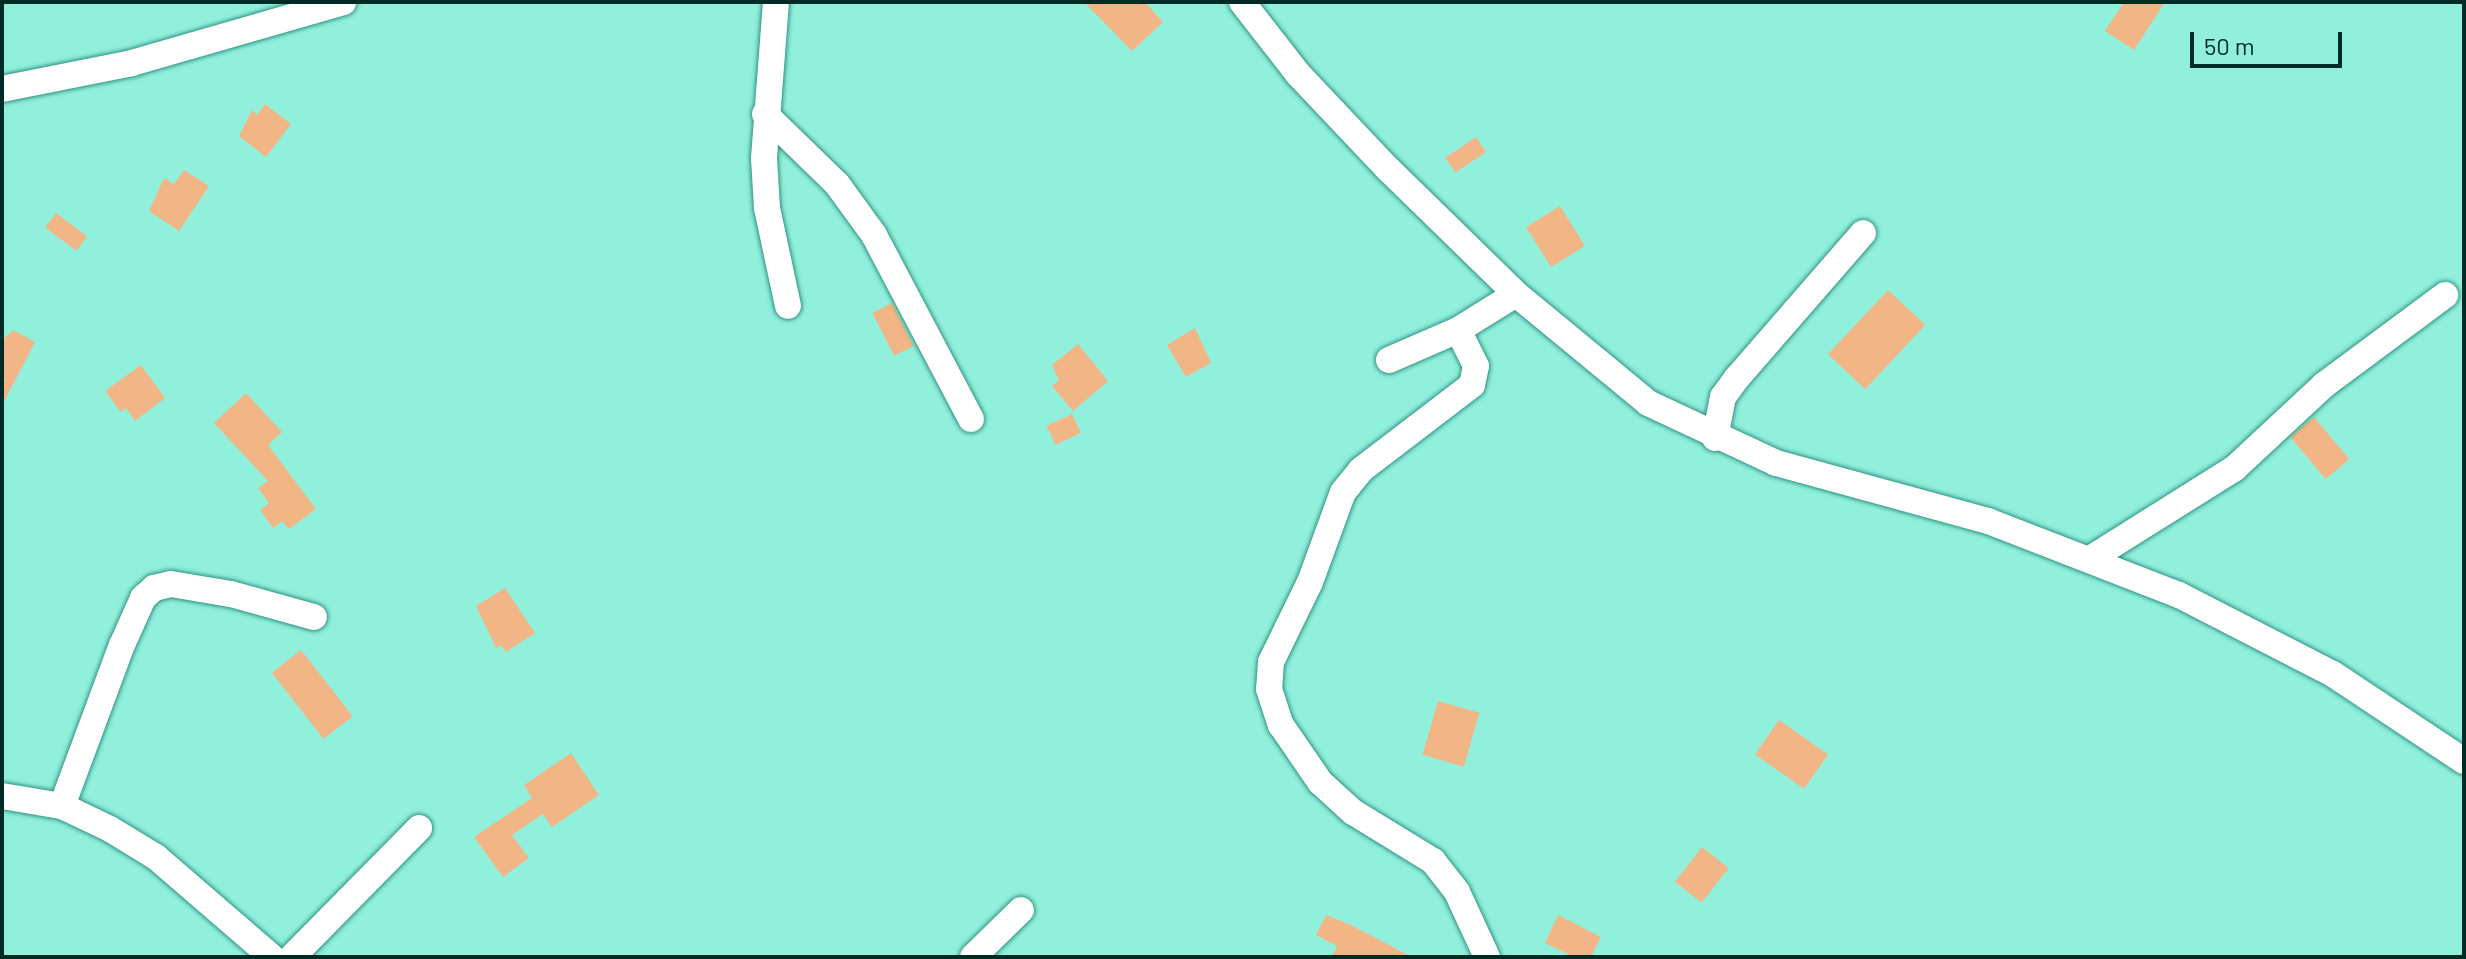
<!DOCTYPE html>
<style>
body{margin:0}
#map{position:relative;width:2466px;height:959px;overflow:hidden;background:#91f0dc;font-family:Barlow,sans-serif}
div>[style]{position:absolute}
.building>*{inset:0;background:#f2b686;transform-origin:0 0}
.roads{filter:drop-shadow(0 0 2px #2e9382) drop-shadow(0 0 2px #2e9382)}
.minor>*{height:26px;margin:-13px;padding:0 13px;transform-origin:13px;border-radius:13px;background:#fff}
span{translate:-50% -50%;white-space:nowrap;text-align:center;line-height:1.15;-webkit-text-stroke:8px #91f0dc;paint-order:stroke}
.frame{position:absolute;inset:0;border:4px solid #002b24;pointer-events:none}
.scale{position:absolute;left:2190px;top:32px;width:152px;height:36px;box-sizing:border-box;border:4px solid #002b24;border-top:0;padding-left:10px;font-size:24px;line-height:28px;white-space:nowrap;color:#002b24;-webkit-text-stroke:6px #91f0dc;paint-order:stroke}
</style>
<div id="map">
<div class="building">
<div style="clip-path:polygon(1084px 2px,1145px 2px,1163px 22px,1132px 51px)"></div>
<div style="clip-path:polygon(2124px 2px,2165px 2px,2134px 50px,2105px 31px)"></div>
<div style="clip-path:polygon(265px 104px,291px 124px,266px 157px,239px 136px,252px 110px,257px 115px)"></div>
<div style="left:1476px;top:137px;width:18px;height:37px;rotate:56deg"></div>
<div style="clip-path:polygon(184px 170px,209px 186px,179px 231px,149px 211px,164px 178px,174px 184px)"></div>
<div style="left:1560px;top:206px;width:47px;height:40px;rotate:58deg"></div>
<div style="left:56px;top:213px;width:39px;height:18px;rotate:37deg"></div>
<div style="left:1888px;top:290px;width:51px;height:88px;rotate:43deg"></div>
<div style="left:892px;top:303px;width:48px;height:22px;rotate:63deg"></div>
<div style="clip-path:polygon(1195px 328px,1211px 363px,1186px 377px,1167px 345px)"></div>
<div style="clip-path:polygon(13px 330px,35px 342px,2px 406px,2px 340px)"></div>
<div style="clip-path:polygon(1078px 344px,1108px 381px,1073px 411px,1052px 386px,1059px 380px,1052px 365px)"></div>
<div style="clip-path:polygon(141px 365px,165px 398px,135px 421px,126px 408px,121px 412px,105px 391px)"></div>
<div style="clip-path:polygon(246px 393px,282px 432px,268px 445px,316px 509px,289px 529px,282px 521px,273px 528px,260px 510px,269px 503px,258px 488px,268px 481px,214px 423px)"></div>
<div style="left:1072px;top:414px;width:21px;height:28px;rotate:65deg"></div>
<div style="left:2314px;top:417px;width:55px;height:31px;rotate:50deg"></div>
<div style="clip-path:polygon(505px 588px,535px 633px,506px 652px,501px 645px,496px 648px,476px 606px)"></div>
<div style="left:301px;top:650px;width:84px;height:37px;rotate:52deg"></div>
<div style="left:1438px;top:701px;width:43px;height:56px;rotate:16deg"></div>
<div style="left:1779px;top:720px;width:60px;height:42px;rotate:35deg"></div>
<div style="clip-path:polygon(571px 753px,599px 795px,552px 827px,543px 814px,512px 835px,529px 858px,503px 877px,474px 837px,532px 798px,524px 785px)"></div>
<div style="left:1702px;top:847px;width:34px;height:44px;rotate:38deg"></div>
<div style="clip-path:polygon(1326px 915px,1349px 924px,1412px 957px,1332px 957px,1337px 946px,1316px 935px)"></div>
<div style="clip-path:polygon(1558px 915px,1601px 937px,1591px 957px,1574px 957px,1545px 943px)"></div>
</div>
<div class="roads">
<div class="minor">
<div style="left:776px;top:2px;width:156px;rotate:94.4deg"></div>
<div style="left:764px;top:158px;width:50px;rotate:86.6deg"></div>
<div style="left:767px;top:208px;width:100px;rotate:77.9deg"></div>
<div style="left:1242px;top:2px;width:91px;rotate:52.1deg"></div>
<div style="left:1298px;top:74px;width:129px;rotate:46.6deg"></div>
<div style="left:1387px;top:168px;width:180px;rotate:44.3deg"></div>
<div style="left:1516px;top:294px;width:171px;rotate:39.5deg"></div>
<div style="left:1648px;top:403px;width:141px;rotate:25.1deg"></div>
<div style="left:1776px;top:463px;width:220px;rotate:15.3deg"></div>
<div style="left:1988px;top:521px;width:205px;rotate:21.2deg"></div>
<div style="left:2179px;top:595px;width:173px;rotate:27.2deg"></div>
<div style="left:2333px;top:674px;width:157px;rotate:33.6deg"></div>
<div style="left:2px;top:89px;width:133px;rotate:-11.3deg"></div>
<div style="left:132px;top:63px;width:220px;rotate:-16.1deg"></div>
<div style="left:765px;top:114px;width:100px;rotate:44.2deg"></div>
<div style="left:837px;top:184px;width:63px;rotate:54deg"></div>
<div style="left:874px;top:235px;width:208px;rotate:62.2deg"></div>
<div style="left:1458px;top:330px;width:40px;rotate:63.4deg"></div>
<div style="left:1476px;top:366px;width:19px;rotate:102deg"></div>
<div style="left:1472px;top:385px;width:140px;rotate:142.6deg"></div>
<div style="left:1361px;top:470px;width:28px;rotate:129deg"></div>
<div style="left:1343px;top:492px;width:96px;rotate:110.1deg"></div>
<div style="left:1310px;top:582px;width:89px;rotate:116deg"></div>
<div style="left:1271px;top:662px;width:27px;rotate:94deg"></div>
<div style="left:1269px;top:689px;width:38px;rotate:72deg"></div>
<div style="left:1281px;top:725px;width:69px;rotate:55.6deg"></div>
<div style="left:1320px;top:782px;width:45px;rotate:42.3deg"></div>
<div style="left:1353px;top:812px;width:94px;rotate:31.5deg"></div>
<div style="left:1433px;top:861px;width:39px;rotate:52deg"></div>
<div style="left:1457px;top:892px;width:72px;rotate:65.2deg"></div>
<div style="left:1389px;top:360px;width:75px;rotate:-23.5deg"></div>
<div style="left:1458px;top:330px;width:68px;rotate:-31.8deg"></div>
<div style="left:1715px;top:438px;width:42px;rotate:-79deg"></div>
<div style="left:1723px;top:397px;width:24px;rotate:-54deg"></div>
<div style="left:1737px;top:378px;width:192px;rotate:-49deg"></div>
<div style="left:2090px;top:559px;width:171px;rotate:-32.1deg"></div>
<div style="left:2235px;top:468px;width:122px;rotate:-43deg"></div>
<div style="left:2324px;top:385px;width:151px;rotate:-36.6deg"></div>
<div style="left:2px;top:796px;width:61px;rotate:9.5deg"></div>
<div style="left:62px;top:806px;width:53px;rotate:25.6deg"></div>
<div style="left:110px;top:829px;width:54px;rotate:31.3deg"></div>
<div style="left:156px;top:857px;width:153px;rotate:40.8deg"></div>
<div style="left:62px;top:806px;width:172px;rotate:-69.6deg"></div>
<div style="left:122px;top:645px;width:51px;rotate:-65.9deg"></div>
<div style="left:143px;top:598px;width:15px;rotate:-42deg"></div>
<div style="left:154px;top:588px;width:17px;rotate:-13deg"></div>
<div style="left:171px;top:584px;width:61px;rotate:9.5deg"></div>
<div style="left:231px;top:594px;width:86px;rotate:15.5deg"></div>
<div style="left:292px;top:957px;width:181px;rotate:-45.4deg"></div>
<div style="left:973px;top:957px;width:67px;rotate:-44.4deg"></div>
</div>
</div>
<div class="frame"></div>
<div class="scale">50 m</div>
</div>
